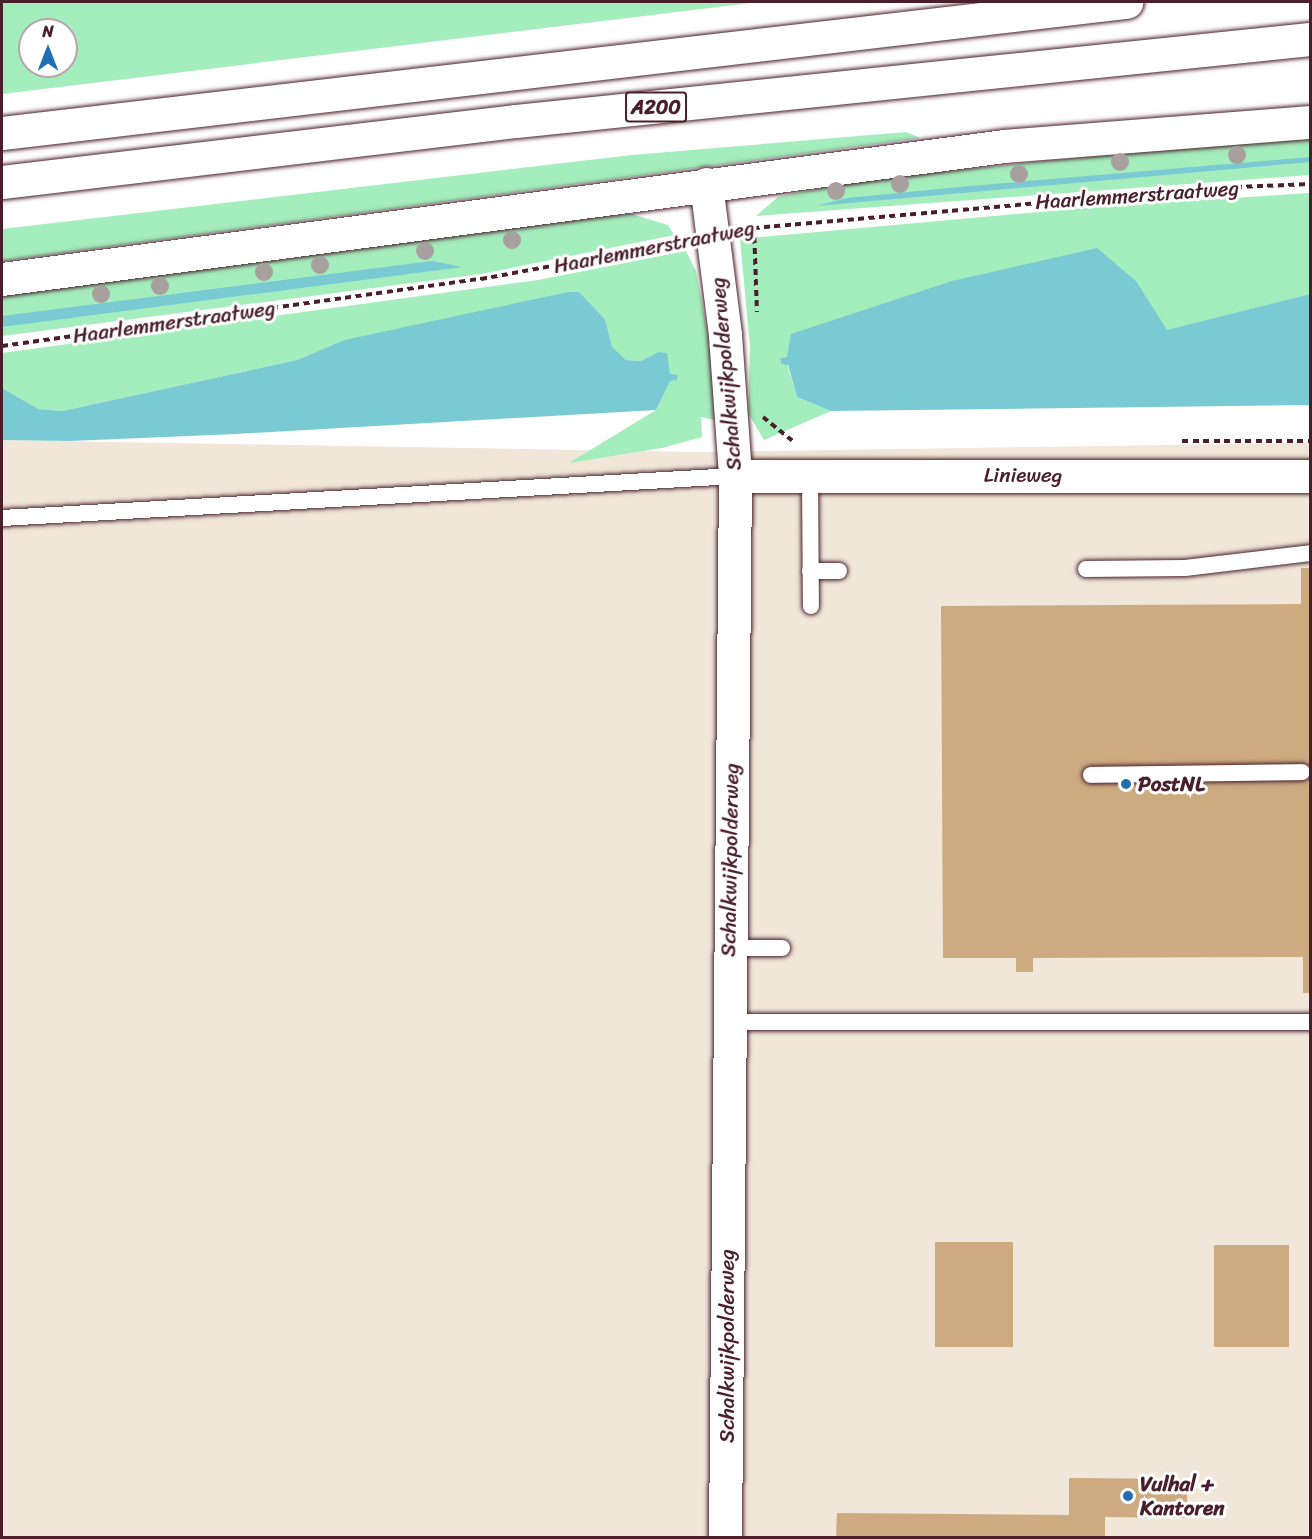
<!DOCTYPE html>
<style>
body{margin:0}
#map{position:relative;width:1312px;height:1539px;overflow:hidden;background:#fff;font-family:Sriracha,sans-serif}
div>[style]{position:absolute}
.built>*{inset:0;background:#f0e6d9}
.green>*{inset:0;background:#a4edbc}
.water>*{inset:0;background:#7acad4}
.building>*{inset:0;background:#cdab80;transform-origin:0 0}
.path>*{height:4px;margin-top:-2px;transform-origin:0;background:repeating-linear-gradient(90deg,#4a1f2b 0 6px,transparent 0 10.5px)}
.roads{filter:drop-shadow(0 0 2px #4a1f2b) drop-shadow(0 0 2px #4a1f2b)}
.service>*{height:16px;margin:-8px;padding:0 8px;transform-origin:8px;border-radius:8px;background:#fff}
.minor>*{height:33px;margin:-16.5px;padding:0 16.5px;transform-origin:16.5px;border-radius:16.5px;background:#fff}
.secondary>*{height:33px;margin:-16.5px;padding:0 16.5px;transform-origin:16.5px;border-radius:16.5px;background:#fff}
.motorway>*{height:33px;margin:-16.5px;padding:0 16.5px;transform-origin:16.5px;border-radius:16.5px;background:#fff}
.trees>*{width:18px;height:18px;margin:-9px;border-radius:50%;background:#a8a09e}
.dots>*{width:16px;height:16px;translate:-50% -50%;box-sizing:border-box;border:3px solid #fff;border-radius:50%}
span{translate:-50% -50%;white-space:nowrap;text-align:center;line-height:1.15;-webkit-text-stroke:6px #fff;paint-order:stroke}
.shield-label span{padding:2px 4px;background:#fff;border:2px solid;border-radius:4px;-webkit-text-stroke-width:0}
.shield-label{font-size:20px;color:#4a1f2b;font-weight:700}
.street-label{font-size:21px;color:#4a1f2b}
.poi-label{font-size:21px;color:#4a1f2b;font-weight:700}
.left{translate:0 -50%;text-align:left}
.frame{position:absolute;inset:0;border:3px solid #4a1f2b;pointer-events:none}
.north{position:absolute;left:18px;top:18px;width:60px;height:60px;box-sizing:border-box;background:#fff;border:2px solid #b7a5aa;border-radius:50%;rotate:0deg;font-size:16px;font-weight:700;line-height:24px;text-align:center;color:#4a1f2b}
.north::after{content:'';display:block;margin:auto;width:21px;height:27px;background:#1f6fb2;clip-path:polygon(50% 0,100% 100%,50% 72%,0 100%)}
</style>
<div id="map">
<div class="built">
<div style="clip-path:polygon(2px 440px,696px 452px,1310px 443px,1310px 1537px,2px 1538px)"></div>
</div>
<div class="green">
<div style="clip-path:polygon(evenodd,2px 2px,759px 2px,2px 94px,2px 2px,30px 30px,66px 30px,66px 66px,30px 66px,30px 30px)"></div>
<div style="clip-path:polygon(906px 132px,920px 138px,2px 261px,2px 229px,632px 155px)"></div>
<div style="clip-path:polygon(1310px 139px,1310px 175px,756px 216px,778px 197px,867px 179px,1177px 148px)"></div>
<div style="clip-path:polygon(1310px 193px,1310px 294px,1167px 331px,1137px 282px,780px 358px,781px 364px,787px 364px,797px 397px,831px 411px,764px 440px,748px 413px,750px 347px,740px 239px,1094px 207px)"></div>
<div style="clip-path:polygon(628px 213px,668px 225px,674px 235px,481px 274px,2px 336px,2px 296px)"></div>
<div style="clip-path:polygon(686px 251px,696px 271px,710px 347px,715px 420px,701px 417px,702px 437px,662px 448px,569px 463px,656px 410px,670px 380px,677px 380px,678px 375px,670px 375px,658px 352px,641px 361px,626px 360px,612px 348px,605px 319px,579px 292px,344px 340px,297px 360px,62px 411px,37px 409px,2px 388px,2px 353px,538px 280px)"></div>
</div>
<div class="water">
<div style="clip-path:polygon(1310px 157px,1310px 162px,816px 206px,847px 198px,970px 186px)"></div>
<div style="clip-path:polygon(1097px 248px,1137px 282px,1167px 330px,1310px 294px,1310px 405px,831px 411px,797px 397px,788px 365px,781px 364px,780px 358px,787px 357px,791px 334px,952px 281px)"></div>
<div style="clip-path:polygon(432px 261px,462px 267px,2px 327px,2px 316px)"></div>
<div style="clip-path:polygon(568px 292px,579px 292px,605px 319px,612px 347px,626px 360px,641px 361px,658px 352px,667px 353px,670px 374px,678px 375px,677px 380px,670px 381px,656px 410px,236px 434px,70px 441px,2px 440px,2px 388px,38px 409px,62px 411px,297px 360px,344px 340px)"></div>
</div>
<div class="building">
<div style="clip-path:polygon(1301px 568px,1310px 568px,1310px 993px,1303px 993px,1303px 957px,1033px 958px,1033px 972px,1016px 972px,1016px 958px,943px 958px,941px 606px,1301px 604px)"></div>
<div style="left:935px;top:1242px;width:78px;height:105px"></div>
<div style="left:1214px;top:1245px;width:75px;height:102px"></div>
<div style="clip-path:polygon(1069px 1478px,1187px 1479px,1187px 1518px,1105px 1517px,1105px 1538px,836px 1538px,837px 1513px,1069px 1515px)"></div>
</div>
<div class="path">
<div style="left:754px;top:227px;width:85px;rotate:88deg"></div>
<div style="left:743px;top:229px;width:474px;rotate:-5deg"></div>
<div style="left:1215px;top:188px;width:95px;rotate:-2.4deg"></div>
<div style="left:2px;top:346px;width:484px;rotate:-8deg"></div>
<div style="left:481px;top:279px;width:205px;rotate:-10.4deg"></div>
<div style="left:763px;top:417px;width:40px;rotate:39deg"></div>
<div style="left:1182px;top:441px;width:128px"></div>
</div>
<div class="roads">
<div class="service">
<div style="left:810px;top:475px;width:131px;rotate:89.6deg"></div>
<div style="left:2px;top:518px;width:734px;rotate:-3.28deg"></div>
<div style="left:1086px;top:569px;width:99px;rotate:-0.6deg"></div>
<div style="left:1185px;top:568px;width:126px;rotate:-6.8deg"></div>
<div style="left:810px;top:571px;width:29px"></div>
<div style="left:1091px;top:775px;width:211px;rotate:-0.8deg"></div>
<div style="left:729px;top:948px;width:53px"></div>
<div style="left:729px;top:1022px;width:581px"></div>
</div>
<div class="minor">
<div style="left:706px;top:184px;width:152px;rotate:82.8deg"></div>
<div style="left:725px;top:335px;width:141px;rotate:85.9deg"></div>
<div style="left:735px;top:476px;width:1062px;rotate:90.54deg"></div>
<div style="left:735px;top:476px;width:575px"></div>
</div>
<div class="secondary">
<div style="left:2px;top:279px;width:1011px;rotate:-7.56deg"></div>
<div style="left:1004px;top:146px;width:307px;rotate:-4.5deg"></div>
</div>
<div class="motorway">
<div style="left:2px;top:133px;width:1132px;rotate:-6.65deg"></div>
<div style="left:2px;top:182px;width:518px;rotate:-6.77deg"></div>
<div style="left:516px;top:121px;width:798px;rotate:-5.9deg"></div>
</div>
</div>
<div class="trees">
<div style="left:1237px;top:155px"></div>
<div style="left:1120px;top:162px"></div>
<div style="left:1019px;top:174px"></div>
<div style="left:900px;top:184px"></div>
<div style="left:836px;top:191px"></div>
<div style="left:512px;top:240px"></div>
<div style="left:425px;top:251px"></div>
<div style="left:320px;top:265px"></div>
<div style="left:264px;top:272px"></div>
<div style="left:160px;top:286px"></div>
<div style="left:101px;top:294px"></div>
</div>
<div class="dots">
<div style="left:1126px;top:784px;background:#1f6fb2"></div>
<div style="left:1128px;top:1496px;background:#1f6fb2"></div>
</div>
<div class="shield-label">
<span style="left:656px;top:107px">A200</span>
</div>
<div class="street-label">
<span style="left:1137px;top:195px;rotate:-4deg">Haarlemmerstraatweg</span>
<span style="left:654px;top:247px;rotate:-11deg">Haarlemmerstraatweg</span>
<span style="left:174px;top:322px;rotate:-8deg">Haarlemmerstraatweg</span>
<span style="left:726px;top:374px;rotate:-95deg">Schalkwijkpolderweg</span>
<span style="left:1023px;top:475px">Linieweg</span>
<span style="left:730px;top:860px;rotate:-89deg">Schalkwijkpolderweg</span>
<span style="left:727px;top:1346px;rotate:-90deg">Schalkwijkpolderweg</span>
</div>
<div class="poi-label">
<span class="left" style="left:1138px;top:784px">PostNL</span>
<span class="left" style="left:1140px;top:1496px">Vulhal +<br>Kantoren</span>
</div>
<div class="frame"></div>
<div class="north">N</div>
</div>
